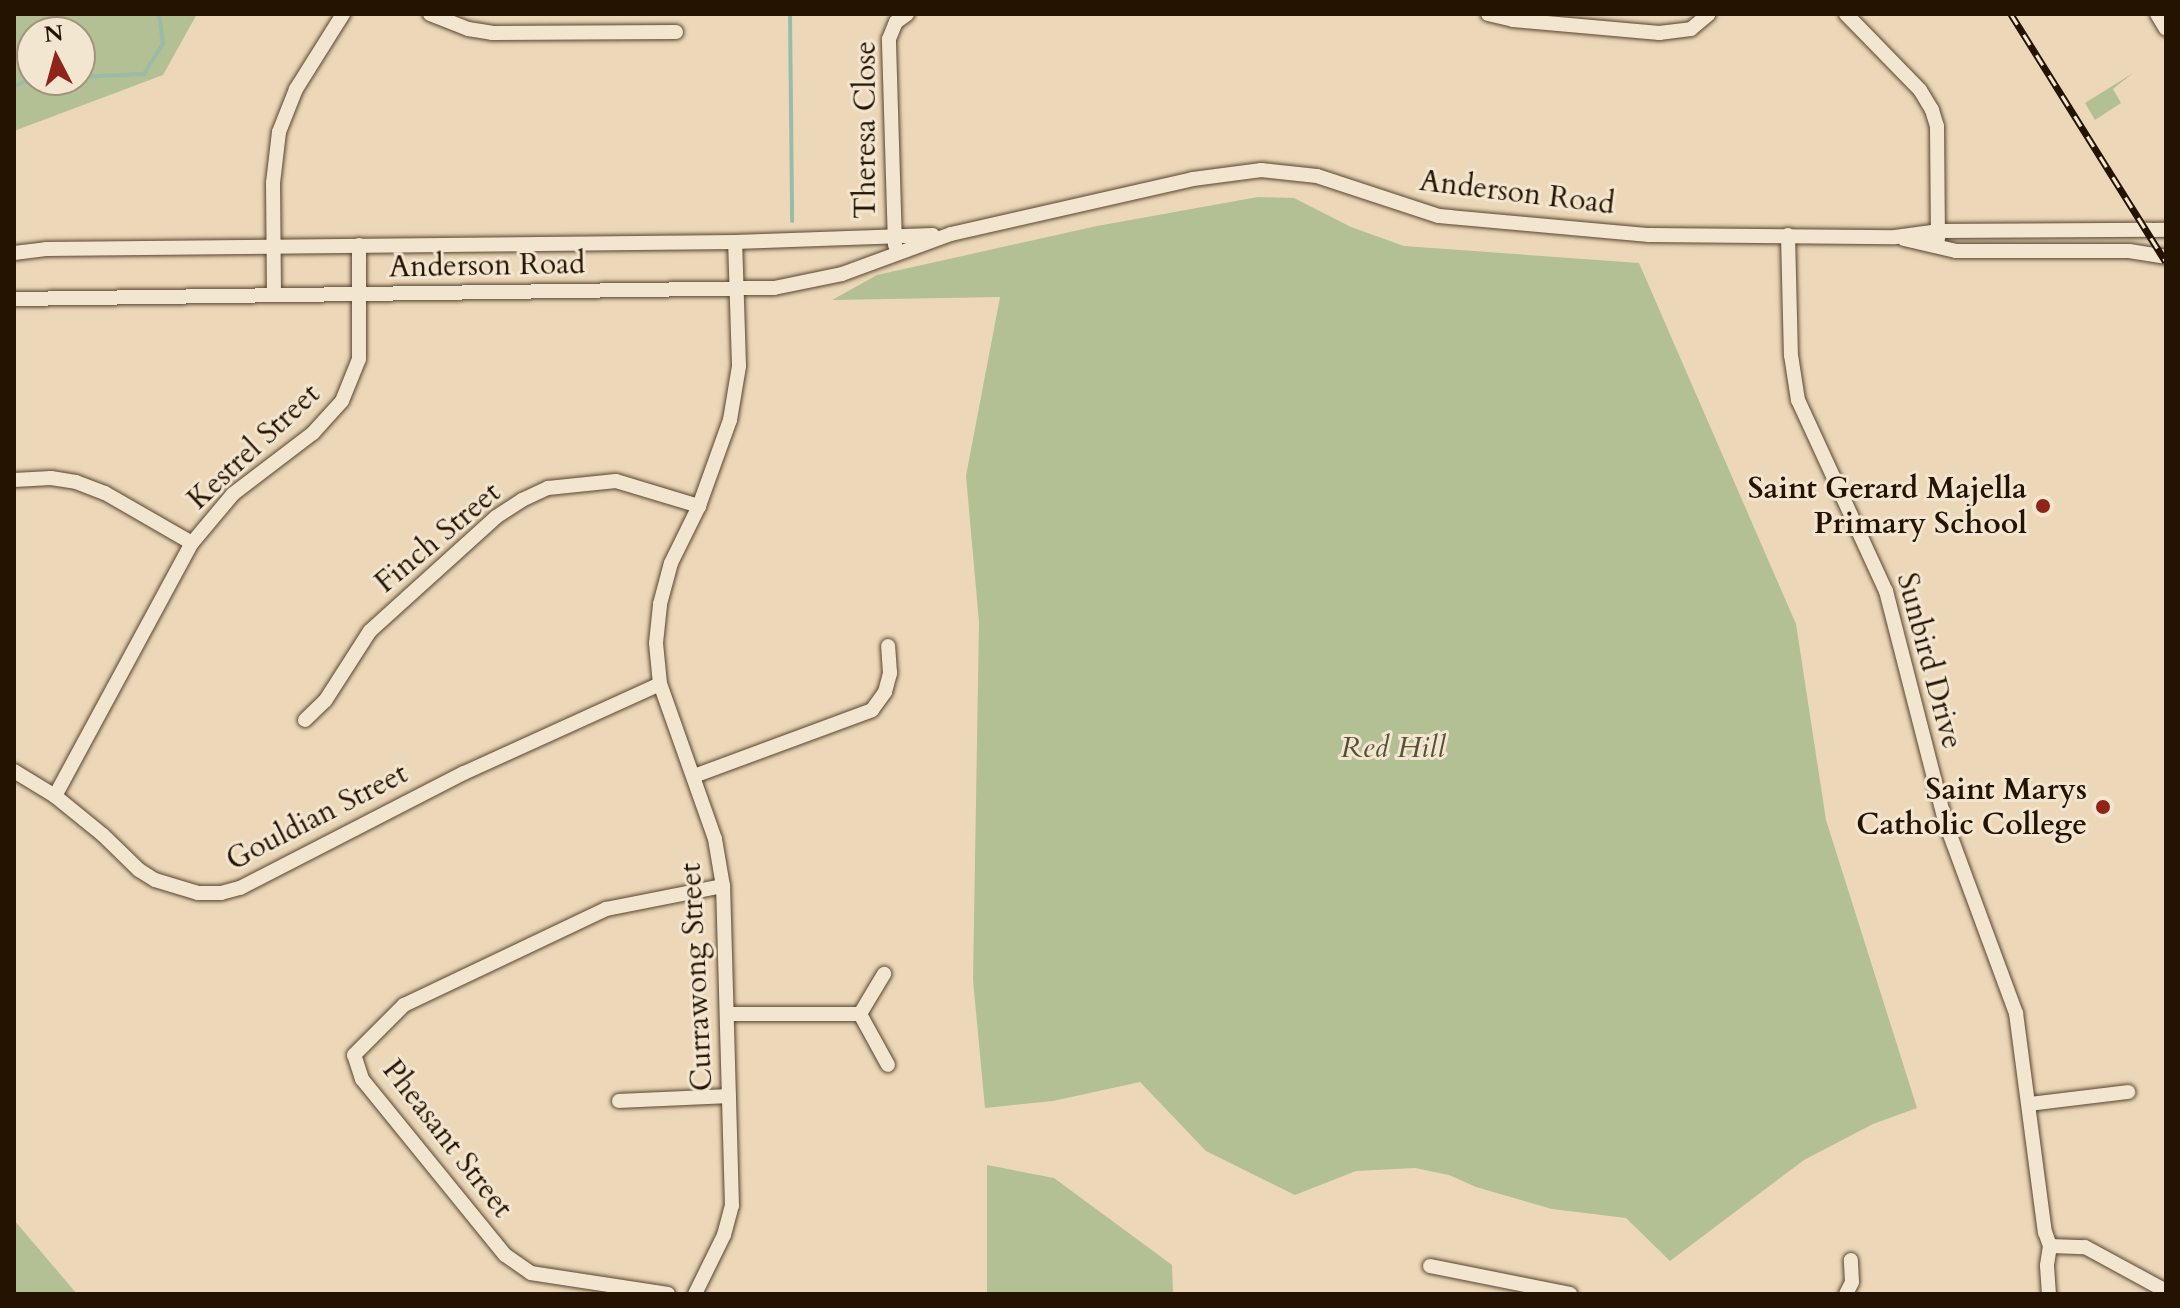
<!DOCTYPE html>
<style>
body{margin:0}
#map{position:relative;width:2180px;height:1308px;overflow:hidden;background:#ecd8b8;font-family:Cardo,serif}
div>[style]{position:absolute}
.green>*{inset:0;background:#b2c093}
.stream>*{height:4px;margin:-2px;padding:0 2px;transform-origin:2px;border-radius:2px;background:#9abba8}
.roads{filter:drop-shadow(0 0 2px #57442f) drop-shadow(0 0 2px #57442f)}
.minor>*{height:14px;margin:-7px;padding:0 7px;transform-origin:7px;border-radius:7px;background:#f3e6d1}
.rail>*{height:7px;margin-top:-3.5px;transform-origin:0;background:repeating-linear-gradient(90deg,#f3e6d1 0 12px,#251301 0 24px);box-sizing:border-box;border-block:2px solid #251301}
.dots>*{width:22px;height:22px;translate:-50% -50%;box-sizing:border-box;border:4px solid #f3e6d1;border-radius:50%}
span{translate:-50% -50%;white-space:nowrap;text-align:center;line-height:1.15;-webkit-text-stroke:6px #f3e6d1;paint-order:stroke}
.street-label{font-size:30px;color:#251301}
.poi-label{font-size:30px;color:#251301;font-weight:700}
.right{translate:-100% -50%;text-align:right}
.park-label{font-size:30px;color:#565034;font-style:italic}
.frame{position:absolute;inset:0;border:16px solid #251301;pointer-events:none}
.north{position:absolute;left:16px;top:16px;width:80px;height:80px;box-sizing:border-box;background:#f3e6d1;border:2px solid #a1927e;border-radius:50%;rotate:354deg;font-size:22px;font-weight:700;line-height:32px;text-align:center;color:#251301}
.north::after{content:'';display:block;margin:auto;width:28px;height:36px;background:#8f2418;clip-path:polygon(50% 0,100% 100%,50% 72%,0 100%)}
</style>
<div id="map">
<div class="green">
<div style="clip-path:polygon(evenodd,14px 14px,197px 14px,163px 75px,14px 131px,14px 14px,80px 32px,80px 80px,32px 80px,32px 32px,80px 32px)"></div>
<div style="clip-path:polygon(2133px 73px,2113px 89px,2121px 103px,2095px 120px,2085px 103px)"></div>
<div style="clip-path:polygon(1258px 197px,1294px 198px,1351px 227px,1404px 246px,1639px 263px,1796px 624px,1826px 820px,1917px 1108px,1873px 1124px,1804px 1160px,1670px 1261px,1626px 1218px,1552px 1209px,1476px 1187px,1449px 1175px,1415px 1168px,1356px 1171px,1295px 1195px,1206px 1151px,1140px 1082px,1053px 1101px,985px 1108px,973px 980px,979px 622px,966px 476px,1000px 297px,832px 300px,877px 275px,1097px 226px)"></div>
<div style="clip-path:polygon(987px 1165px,1054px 1178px,1172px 1265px,1173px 1294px,987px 1294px)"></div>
<div style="clip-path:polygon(14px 1220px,77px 1294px,14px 1294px)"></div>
</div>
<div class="stream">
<div style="left:790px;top:14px;width:207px;rotate:89.4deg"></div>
<div style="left:80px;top:77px;width:64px;rotate:-2.7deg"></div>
<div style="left:144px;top:74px;width:36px;rotate:-58deg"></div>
<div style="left:163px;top:43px;width:29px;rotate:-98deg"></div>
<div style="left:14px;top:86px;width:19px;rotate:-21deg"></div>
</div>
<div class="roads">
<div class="minor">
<div style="left:430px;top:14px;width:41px;rotate:21.5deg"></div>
<div style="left:468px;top:29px;width:24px;rotate:9deg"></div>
<div style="left:492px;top:33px;width:184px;rotate:-0.3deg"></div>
<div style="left:1488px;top:14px;width:26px;rotate:13deg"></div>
<div style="left:1513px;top:20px;width:147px;rotate:5.1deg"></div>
<div style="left:1659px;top:33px;width:32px;rotate:-7deg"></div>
<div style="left:1691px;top:29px;width:23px;rotate:-40deg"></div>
<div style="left:1846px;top:14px;width:106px;rotate:45.8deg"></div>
<div style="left:1920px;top:90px;width:23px;rotate:59deg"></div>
<div style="left:1932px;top:110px;width:17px;rotate:73deg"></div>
<div style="left:1937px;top:126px;width:113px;rotate:89.5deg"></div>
<div style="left:2157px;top:14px;width:17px;rotate:59deg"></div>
<div style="left:1788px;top:235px;width:120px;rotate:88.6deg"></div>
<div style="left:1791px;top:355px;width:46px;rotate:81.2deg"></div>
<div style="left:1798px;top:400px;width:210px;rotate:65.3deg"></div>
<div style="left:1886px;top:591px;width:241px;rotate:75.6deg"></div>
<div style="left:1946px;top:824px;width:202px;rotate:69.7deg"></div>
<div style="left:2016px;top:1013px;width:221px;rotate:82.5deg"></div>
<div style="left:2045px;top:1232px;width:15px;rotate:70deg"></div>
<div style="left:2050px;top:1246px;width:20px;rotate:99deg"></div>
<div style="left:2047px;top:1266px;width:28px;rotate:86deg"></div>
<div style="left:1904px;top:239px;width:53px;rotate:13deg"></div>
<div style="left:1956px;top:251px;width:173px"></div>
<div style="left:2129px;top:251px;width:37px;rotate:9deg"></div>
<div style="left:895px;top:245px;width:206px;rotate:-91.7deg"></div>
<div style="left:889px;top:39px;width:18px;rotate:-68deg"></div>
<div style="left:896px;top:22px;width:14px;rotate:-36deg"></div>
<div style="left:14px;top:253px;width:32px;rotate:-7deg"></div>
<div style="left:46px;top:249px;width:689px;rotate:-0.58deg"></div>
<div style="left:735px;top:242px;width:198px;rotate:-2deg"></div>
<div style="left:274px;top:295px;width:112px;rotate:-90.5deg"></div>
<div style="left:273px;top:183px;width:51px;rotate:-83.3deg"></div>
<div style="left:279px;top:132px;width:46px;rotate:-68.4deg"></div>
<div style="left:296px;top:89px;width:89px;rotate:-57.9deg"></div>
<div style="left:14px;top:299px;width:760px;rotate:-0.83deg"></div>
<div style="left:774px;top:288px;width:69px;rotate:-11.6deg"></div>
<div style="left:842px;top:274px;width:116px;rotate:-20.2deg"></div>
<div style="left:951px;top:234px;width:248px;rotate:-12.8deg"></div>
<div style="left:1193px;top:179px;width:69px;rotate:-7.5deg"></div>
<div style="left:1261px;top:170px;width:56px;rotate:6.1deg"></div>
<div style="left:1317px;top:176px;width:128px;rotate:18.2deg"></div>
<div style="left:1439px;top:216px;width:211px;rotate:5.2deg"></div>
<div style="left:1649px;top:235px;width:246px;rotate:0.5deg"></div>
<div style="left:1895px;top:237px;width:43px;rotate:-7.9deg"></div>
<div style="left:1938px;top:231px;width:228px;rotate:-0.3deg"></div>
<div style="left:14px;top:480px;width:37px;rotate:-3deg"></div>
<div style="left:51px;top:478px;width:25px;rotate:9deg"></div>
<div style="left:76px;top:482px;width:31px;rotate:21deg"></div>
<div style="left:105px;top:493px;width:100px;rotate:29.9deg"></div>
<div style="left:305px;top:720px;width:28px;rotate:-44deg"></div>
<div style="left:325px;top:701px;width:83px;rotate:-57.3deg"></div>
<div style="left:370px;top:631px;width:170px;rotate:-42.1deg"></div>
<div style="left:496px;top:517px;width:31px;rotate:-33deg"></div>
<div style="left:522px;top:500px;width:29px;rotate:-25deg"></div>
<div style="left:548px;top:488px;width:68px;rotate:-5.9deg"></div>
<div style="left:616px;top:481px;width:87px;rotate:16.8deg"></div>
<div style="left:14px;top:771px;width:48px;rotate:31.4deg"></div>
<div style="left:55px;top:796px;width:62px;rotate:39.1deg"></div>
<div style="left:103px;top:835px;width:50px;rotate:44.2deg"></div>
<div style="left:139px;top:870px;width:19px;rotate:32deg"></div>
<div style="left:155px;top:880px;width:45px;rotate:16.8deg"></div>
<div style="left:198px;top:893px;width:23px"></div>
<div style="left:221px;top:893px;width:20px;rotate:-15deg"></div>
<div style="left:240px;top:888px;width:252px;rotate:-27.2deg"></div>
<div style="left:464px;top:773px;width:215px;rotate:-24.4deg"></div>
<div style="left:694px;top:776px;width:190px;rotate:-20.3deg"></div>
<div style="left:872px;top:710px;width:22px;rotate:-54deg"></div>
<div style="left:885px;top:692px;width:20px;rotate:-75deg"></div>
<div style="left:890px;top:673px;width:27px;rotate:-94deg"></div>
<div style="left:55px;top:796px;width:288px;rotate:-61.6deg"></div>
<div style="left:192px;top:543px;width:64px;rotate:-50.1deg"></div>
<div style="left:233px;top:494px;width:101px;rotate:-37.3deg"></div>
<div style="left:313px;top:433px;width:43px;rotate:-47.8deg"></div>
<div style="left:342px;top:401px;width:45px;rotate:-68deg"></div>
<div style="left:359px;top:359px;width:114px;rotate:-90deg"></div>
<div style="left:728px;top:1014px;width:132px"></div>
<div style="left:860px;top:1014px;width:47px;rotate:-59deg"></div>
<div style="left:860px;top:1014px;width:58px;rotate:61.2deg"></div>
<div style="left:619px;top:1101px;width:110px;rotate:-2.6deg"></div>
<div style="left:2029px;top:1104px;width:100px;rotate:-6.9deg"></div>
<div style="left:2050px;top:1246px;width:35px;rotate:2deg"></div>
<div style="left:2085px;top:1247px;width:92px;rotate:28.5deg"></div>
<div style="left:1430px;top:1266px;width:143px;rotate:11.3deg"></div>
<div style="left:668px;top:1294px;width:139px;rotate:-171.3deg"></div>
<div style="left:531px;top:1273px;width:32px;rotate:-145deg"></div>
<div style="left:505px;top:1255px;width:227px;rotate:-129.1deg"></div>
<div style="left:362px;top:1079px;width:25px;rotate:-108deg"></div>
<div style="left:354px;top:1055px;width:71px;rotate:-45deg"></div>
<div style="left:404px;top:1005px;width:224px;rotate:-25.4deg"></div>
<div style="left:606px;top:909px;width:119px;rotate:-11.1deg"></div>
<div style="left:695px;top:1294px;width:66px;rotate:-63.8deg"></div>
<div style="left:724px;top:1235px;width:30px;rotate:-75deg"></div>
<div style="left:732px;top:1206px;width:320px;rotate:-91.6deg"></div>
<div style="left:723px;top:886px;width:48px;rotate:-99.7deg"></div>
<div style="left:715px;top:839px;width:164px;rotate:-109.5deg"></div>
<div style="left:660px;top:684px;width:41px;rotate:-95.6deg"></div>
<div style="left:656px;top:643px;width:39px;rotate:-84deg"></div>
<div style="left:660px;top:604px;width:42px;rotate:-75deg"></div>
<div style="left:671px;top:563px;width:64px;rotate:-63.8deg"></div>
<div style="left:699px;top:506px;width:91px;rotate:-70.2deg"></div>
<div style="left:730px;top:420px;width:55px;rotate:-80.5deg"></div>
<div style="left:739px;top:366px;width:124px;rotate:-91.8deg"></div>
<div style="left:1846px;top:1294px;width:13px;rotate:-63deg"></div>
<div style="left:1852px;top:1282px;width:22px;rotate:-93deg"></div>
</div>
</div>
<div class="rail">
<div style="left:2011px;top:14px;width:292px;rotate:58deg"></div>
</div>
<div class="dots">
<div style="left:2043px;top:506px;background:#8f2418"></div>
<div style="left:2103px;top:807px;background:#8f2418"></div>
</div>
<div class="street-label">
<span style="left:866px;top:130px;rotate:-90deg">Theresa Close</span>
<span style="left:1517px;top:193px;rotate:7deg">Anderson Road</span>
<span style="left:487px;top:266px;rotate:-1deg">Anderson Road</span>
<span style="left:254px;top:447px;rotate:-43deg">Kestrel Street</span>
<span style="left:438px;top:538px;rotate:-40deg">Finch Street</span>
<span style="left:1929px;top:661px;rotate:75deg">Sunbird Drive</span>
<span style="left:317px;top:817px;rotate:-27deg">Gouldian Street</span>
<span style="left:697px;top:977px;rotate:-93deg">Currawong Street</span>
<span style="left:447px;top:1139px;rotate:52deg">Pheasant Street</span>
</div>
<div class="poi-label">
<span class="right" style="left:2027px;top:506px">Saint Gerard Majella<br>Primary School</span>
<span class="right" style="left:2087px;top:807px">Saint Marys<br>Catholic College</span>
</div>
<div class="park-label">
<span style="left:1393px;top:748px">Red Hill</span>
</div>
<div class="frame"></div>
<div class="north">N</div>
</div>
